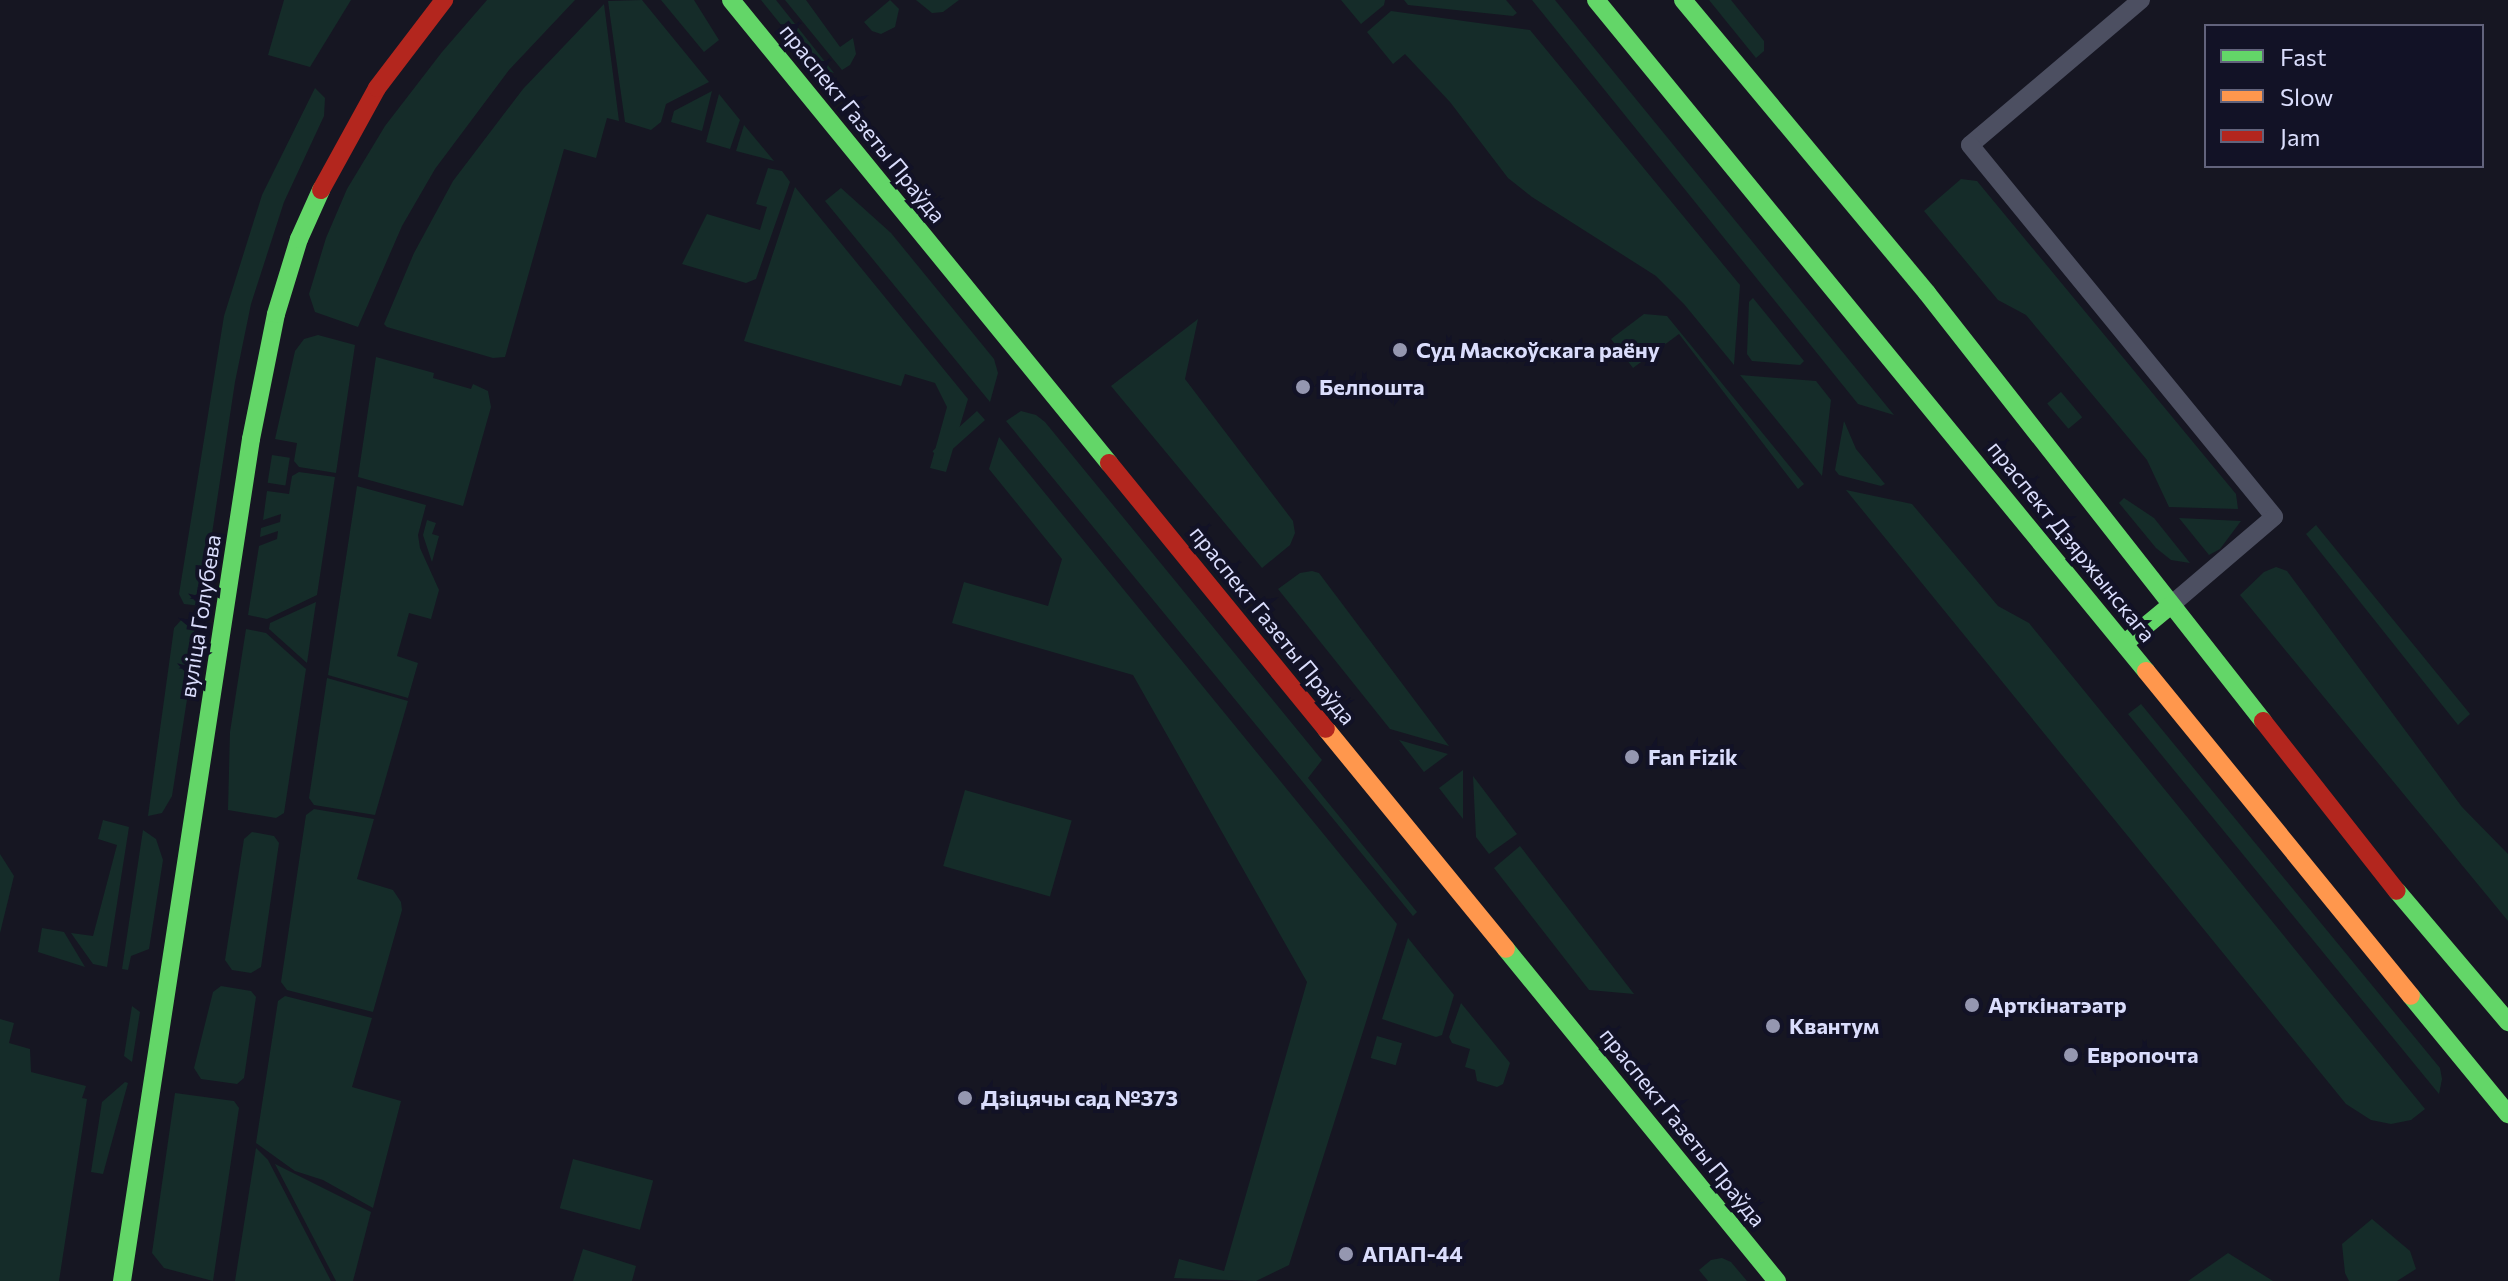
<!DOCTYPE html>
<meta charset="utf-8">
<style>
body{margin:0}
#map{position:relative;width:2508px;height:1281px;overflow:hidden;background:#161622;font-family:Commissioner,sans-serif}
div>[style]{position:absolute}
.green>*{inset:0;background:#152c29;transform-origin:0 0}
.street>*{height:18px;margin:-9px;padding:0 9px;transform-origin:9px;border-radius:9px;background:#4c4f61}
.fast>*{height:18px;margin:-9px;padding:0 9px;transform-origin:9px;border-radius:9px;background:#63d668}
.slow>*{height:18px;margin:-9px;padding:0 9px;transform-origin:9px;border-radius:9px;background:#ff974d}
.jam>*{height:18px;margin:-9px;padding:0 9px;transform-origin:9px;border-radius:9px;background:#b3261e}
.dots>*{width:22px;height:22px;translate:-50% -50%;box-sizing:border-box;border:4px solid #121226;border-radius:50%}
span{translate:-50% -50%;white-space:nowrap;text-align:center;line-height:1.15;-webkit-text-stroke:8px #121226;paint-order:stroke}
.street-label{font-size:22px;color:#daddfc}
.poi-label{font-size:22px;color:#daddfc;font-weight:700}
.left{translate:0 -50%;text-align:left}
.legend{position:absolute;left:2204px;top:24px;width:280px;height:144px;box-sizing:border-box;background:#121226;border:2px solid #62637c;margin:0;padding:10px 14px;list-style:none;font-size:24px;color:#daddfc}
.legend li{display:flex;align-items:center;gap:16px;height:40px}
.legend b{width:40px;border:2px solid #62637c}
</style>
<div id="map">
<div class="green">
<div style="clip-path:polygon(284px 0,351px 0,310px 67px,268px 55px)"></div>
<div style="clip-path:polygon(575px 0,509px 70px,435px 169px,402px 226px,358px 327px,315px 312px,309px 294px,326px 238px,347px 189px,385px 126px,442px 52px,487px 0)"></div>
<div style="clip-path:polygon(642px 0,709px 82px,666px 104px,661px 122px,651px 130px,625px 122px,608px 1px)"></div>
<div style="clip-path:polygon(661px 0,694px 0,719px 40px,704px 52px)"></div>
<div style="clip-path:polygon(761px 0,776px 0,834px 73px,815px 67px)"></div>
<div style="clip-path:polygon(785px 0,806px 0,840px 47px,853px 38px,856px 54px,850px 65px,842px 70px)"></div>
<div style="clip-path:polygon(890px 0,899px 9px,895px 27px,881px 34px,872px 31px,864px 22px)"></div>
<div style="clip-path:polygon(916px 0,959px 0,943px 12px,932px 13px)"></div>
<div style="clip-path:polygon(1341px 0,1385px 0,1384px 5px,1361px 24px)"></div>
<div style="clip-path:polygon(1404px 0,1506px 0,1517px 13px,1513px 16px,1408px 5px)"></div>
<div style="clip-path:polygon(1532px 0,1555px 0,1894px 415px,1858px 404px)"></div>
<div style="clip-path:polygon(1709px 0,1731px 0,1764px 41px,1764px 51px,1756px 58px)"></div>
<div style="clip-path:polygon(604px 4px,619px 121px,607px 118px,596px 158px,564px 149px,505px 357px,493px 358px,387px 327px,384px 324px,414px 253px,453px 181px,523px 89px)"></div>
<div style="clip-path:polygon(1391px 11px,1530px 30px,1740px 285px,1734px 365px,1684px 304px,1656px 276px,1532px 197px,1508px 178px,1450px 102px,1405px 54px,1393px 64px,1367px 32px)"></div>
<div style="clip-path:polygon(315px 88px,325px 98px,324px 116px,284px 202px,251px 304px,235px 382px,201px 606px,184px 604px,179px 594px,224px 316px,262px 195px)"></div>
<div style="clip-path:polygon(712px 91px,702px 131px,671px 122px,674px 111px)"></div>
<div style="clip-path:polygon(719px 94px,740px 120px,730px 149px,706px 142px)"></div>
<div style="clip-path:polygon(744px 125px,774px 161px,736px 151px)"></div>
<div style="clip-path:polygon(768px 168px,782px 171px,790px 182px,756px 279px,746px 283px,682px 264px,707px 214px,760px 230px,767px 207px,756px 204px)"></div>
<div style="clip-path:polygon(1961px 179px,1977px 181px,2236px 494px,2238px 509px,2169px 507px,2147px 460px,2026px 315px,1998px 300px,1924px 211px)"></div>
<div style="clip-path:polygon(795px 187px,968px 399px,946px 472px,930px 468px,947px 407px,935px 383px,905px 374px,901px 386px,744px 341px)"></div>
<div style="clip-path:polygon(841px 188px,891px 233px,994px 359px,998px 373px,990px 402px,825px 201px)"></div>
<div style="clip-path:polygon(1753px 298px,1804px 361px,1800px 365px,1752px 361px,1747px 354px,1749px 302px)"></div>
<div style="clip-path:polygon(1644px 314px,1667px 316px,1804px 484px,1798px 489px,1679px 334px,1633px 368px,1611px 339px)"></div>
<div style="clip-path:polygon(1198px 319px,1185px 379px,1293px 521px,1295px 533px,1290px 545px,1262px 568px,1111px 386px)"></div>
<div style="clip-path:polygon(318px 335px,355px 345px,336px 473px,299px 467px,294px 461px,297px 443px,275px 439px,295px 351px,304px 339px)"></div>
<div style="clip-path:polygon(376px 357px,434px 373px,433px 378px,471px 389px,473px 384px,488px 391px,491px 407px,463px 506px,358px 477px)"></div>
<div style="clip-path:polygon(1740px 375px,1816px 381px,1831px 400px,1822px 476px)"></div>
<div style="left:2061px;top:392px;width:33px;height:18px;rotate:50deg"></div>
<div style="left:977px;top:411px;width:12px;height:60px;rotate:48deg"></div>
<div style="clip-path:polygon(1021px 411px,1036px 415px,1045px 422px,1322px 760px,1308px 778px,1417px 912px,1413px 916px,1006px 421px)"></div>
<div style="clip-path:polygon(1844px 421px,1856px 449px,1885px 484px,1881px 486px,1839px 475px,1835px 470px)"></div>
<div style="clip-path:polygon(999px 437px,1397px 924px,1289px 1265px,1256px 1281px,1174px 1278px,1179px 1259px,1224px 1271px,1307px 982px,1133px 675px,952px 623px,964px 582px,1048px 606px,1062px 559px,989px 469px)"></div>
<div style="left:272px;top:455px;width:18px;height:28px;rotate:9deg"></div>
<div style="clip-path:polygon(299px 472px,335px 477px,317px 595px,267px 619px,248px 615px,259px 546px,277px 539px,278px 531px,260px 537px,261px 528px,280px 522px,281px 514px,263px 520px,267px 491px,289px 494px,292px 476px)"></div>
<div style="clip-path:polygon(357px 486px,426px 505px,418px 535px,420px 548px,439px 590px,431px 619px,409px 613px,397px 656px,418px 663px,408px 698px,328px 675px)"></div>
<div style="clip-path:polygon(1846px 490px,1912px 504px,1998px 606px,2029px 623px,2425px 1109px,2411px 1120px,2391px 1124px,2371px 1120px,2346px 1104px)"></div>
<div style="clip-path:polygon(2124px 498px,2154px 518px,2190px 563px,2171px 560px,2156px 548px,2119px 503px)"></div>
<div style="clip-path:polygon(2179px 518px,2241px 521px,2220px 549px,2209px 555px)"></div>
<div style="clip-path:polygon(427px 520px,436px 523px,432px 534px,439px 536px,432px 562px,423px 535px)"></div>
<div style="clip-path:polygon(2316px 525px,2470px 714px,2458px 725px,2306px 534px)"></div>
<div style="clip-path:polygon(2276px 567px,2287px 571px,2462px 807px,2508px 854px,2508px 921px,2240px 595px,2264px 572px)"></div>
<div style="clip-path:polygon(1312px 571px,1319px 573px,1449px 746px,1390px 729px,1278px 589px,1300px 573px)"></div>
<div style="clip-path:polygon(316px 602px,307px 663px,269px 629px,270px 623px)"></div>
<div style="clip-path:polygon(182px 619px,199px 622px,172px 796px,162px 813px,148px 816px,174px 628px)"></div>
<div style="clip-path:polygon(246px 629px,266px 633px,306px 669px,284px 813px,276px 818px,228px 810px,230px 732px)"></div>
<div style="clip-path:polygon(327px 678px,408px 701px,375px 815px,314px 805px,309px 798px)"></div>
<div style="clip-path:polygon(2141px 704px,2440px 1068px,2442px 1079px,2439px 1094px,2128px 714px)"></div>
<div style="clip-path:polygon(1399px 740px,1448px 754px,1424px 772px)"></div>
<div style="clip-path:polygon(1463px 770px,1463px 819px,1439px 788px)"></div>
<div style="clip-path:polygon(1473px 776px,1517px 834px,1489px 854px,1476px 837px)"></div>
<div style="left:965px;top:790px;width:111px;height:79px;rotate:16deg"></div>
<div style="clip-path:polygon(314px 809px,374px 819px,357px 879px,393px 890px,401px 902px,402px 910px,373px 1012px,287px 990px,281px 982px,306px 815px)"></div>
<div style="clip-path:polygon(103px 820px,129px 827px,107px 967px,93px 964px,71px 933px,93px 936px,117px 845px,98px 839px)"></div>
<div style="clip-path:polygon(143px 830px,156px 839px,163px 860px,149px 949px,131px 956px,128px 970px,122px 969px)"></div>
<div style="clip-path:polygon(252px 832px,274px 836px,279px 843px,261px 967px,251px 973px,232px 970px,225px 960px,244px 839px)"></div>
<div style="clip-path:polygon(1520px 846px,1634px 994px,1589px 990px,1494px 868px)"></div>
<div style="clip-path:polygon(0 854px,14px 876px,0 933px)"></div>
<div style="clip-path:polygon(42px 928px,64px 932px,85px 967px,38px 952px)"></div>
<div style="clip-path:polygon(1408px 938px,1454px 995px,1442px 1035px,1436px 1037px,1382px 1019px)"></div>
<div style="clip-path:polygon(221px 986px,251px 991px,256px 997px,244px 1078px,237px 1084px,201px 1079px,194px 1068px,213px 992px)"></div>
<div style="clip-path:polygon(285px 996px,372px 1018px,352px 1087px,401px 1101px,373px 1208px,323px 1180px,295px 1171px,256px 1143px,278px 1001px)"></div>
<div style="clip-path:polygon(1461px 1003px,1510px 1063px,1503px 1084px,1497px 1087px,1477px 1081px,1475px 1070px,1465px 1067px,1470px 1049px,1452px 1043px,1449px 1037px)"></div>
<div style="clip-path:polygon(132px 1006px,140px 1012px,132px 1062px,124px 1056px)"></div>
<div style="clip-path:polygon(0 1019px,14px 1023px,9px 1043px,30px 1049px,31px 1072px,86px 1086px,82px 1098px,87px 1099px,59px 1281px,0 1281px)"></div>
<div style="left:1377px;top:1036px;width:26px;height:23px;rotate:16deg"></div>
<div style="clip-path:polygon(125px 1082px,128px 1083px,103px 1174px,91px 1172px,102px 1102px)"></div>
<div style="clip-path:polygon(175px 1093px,234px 1101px,239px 1108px,213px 1281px,164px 1268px,152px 1253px)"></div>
<div style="clip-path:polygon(256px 1148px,268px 1160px,331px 1281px,235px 1281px)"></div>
<div style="left:573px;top:1159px;width:83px;height:51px;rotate:15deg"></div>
<div style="clip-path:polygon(275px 1164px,371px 1212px,353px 1281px,336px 1281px)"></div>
<div style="clip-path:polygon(2372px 1219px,2410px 1251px,2416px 1269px,2397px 1281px,2349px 1281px,2345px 1273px,2342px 1244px)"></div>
<div style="clip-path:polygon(583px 1249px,636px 1266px,632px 1281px,573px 1281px)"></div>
<div style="clip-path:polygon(2228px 1253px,2273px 1281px,2188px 1281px)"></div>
<div style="clip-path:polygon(1722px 1258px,1731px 1262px,1747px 1281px,1708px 1281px,1699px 1270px,1711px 1260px)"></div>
</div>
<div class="street">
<div style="left:2141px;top:0;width:224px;rotate:139.7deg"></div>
<div style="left:1970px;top:145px;width:480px;rotate:50.7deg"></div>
<div style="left:2274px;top:517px;width:135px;rotate:139.5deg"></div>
</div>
<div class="fast">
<div style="left:731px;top:0;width:598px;rotate:50.77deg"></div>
<div style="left:1596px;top:0;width:868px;rotate:50.66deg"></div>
<div style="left:1683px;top:0;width:381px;rotate:50.2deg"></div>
<div style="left:1927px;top:293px;width:544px;rotate:51.87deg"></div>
<div style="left:2125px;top:643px;width:60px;rotate:-39.6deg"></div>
<div style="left:2397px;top:891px;width:172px;rotate:49.7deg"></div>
<div style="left:1506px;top:949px;width:429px;rotate:50.8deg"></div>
<div style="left:2411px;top:996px;width:153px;rotate:50.6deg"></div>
<div style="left:122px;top:1281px;width:852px;rotate:-81.29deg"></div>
<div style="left:251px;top:439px;width:127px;rotate:-78.7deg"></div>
<div style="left:276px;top:314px;width:78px;rotate:-73deg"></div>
<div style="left:299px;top:239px;width:54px;rotate:-65.8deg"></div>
</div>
<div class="slow">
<div style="left:2146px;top:671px;width:419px;rotate:50.8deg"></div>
<div style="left:1326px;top:729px;width:284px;rotate:50.7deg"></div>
</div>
<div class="jam">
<div style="left:321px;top:190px;width:116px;rotate:-61.2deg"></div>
<div style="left:377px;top:88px;width:111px;rotate:-52.7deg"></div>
<div style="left:1109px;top:463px;width:343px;rotate:50.8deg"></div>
<div style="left:2263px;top:721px;width:216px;rotate:51.8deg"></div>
</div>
<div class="dots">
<div style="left:1400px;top:350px;background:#9597b0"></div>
<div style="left:1303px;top:387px;background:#9597b0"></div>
<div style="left:1632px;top:757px;background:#9597b0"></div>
<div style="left:1972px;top:1005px;background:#9597b0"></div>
<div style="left:1773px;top:1026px;background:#9597b0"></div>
<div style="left:2071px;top:1055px;background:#9597b0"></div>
<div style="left:965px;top:1098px;background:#9597b0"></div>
<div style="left:1346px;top:1254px;background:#9597b0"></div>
</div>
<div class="street-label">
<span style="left:863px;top:123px;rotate:51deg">праспект Газеты Праўда</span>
<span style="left:2072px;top:541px;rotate:51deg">праспект Дзяржынскага</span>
<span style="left:200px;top:616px;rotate:-81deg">вуліца Голубева</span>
<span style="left:1273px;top:625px;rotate:51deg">праспект Газеты Праўда</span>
<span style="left:1683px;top:1127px;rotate:51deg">праспект Газеты Праўда</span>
</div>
<div class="poi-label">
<span class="left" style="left:1416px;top:350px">Суд Маскоўскага раёну</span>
<span class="left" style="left:1319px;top:387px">Белпошта</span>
<span class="left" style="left:1648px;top:757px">Fan Fizik</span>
<span class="left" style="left:1988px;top:1005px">Арткінатэатр</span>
<span class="left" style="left:1789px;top:1026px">Квантум</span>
<span class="left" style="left:2087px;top:1055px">Европочта</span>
<span class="left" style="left:981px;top:1098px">Дзіцячы сад №373</span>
<span class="left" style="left:1362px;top:1254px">АПАП-44</span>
</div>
<ul class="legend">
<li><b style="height:10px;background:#63d668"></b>Fast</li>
<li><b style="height:10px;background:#ff974d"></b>Slow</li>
<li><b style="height:10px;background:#b3261e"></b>Jam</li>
</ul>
</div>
